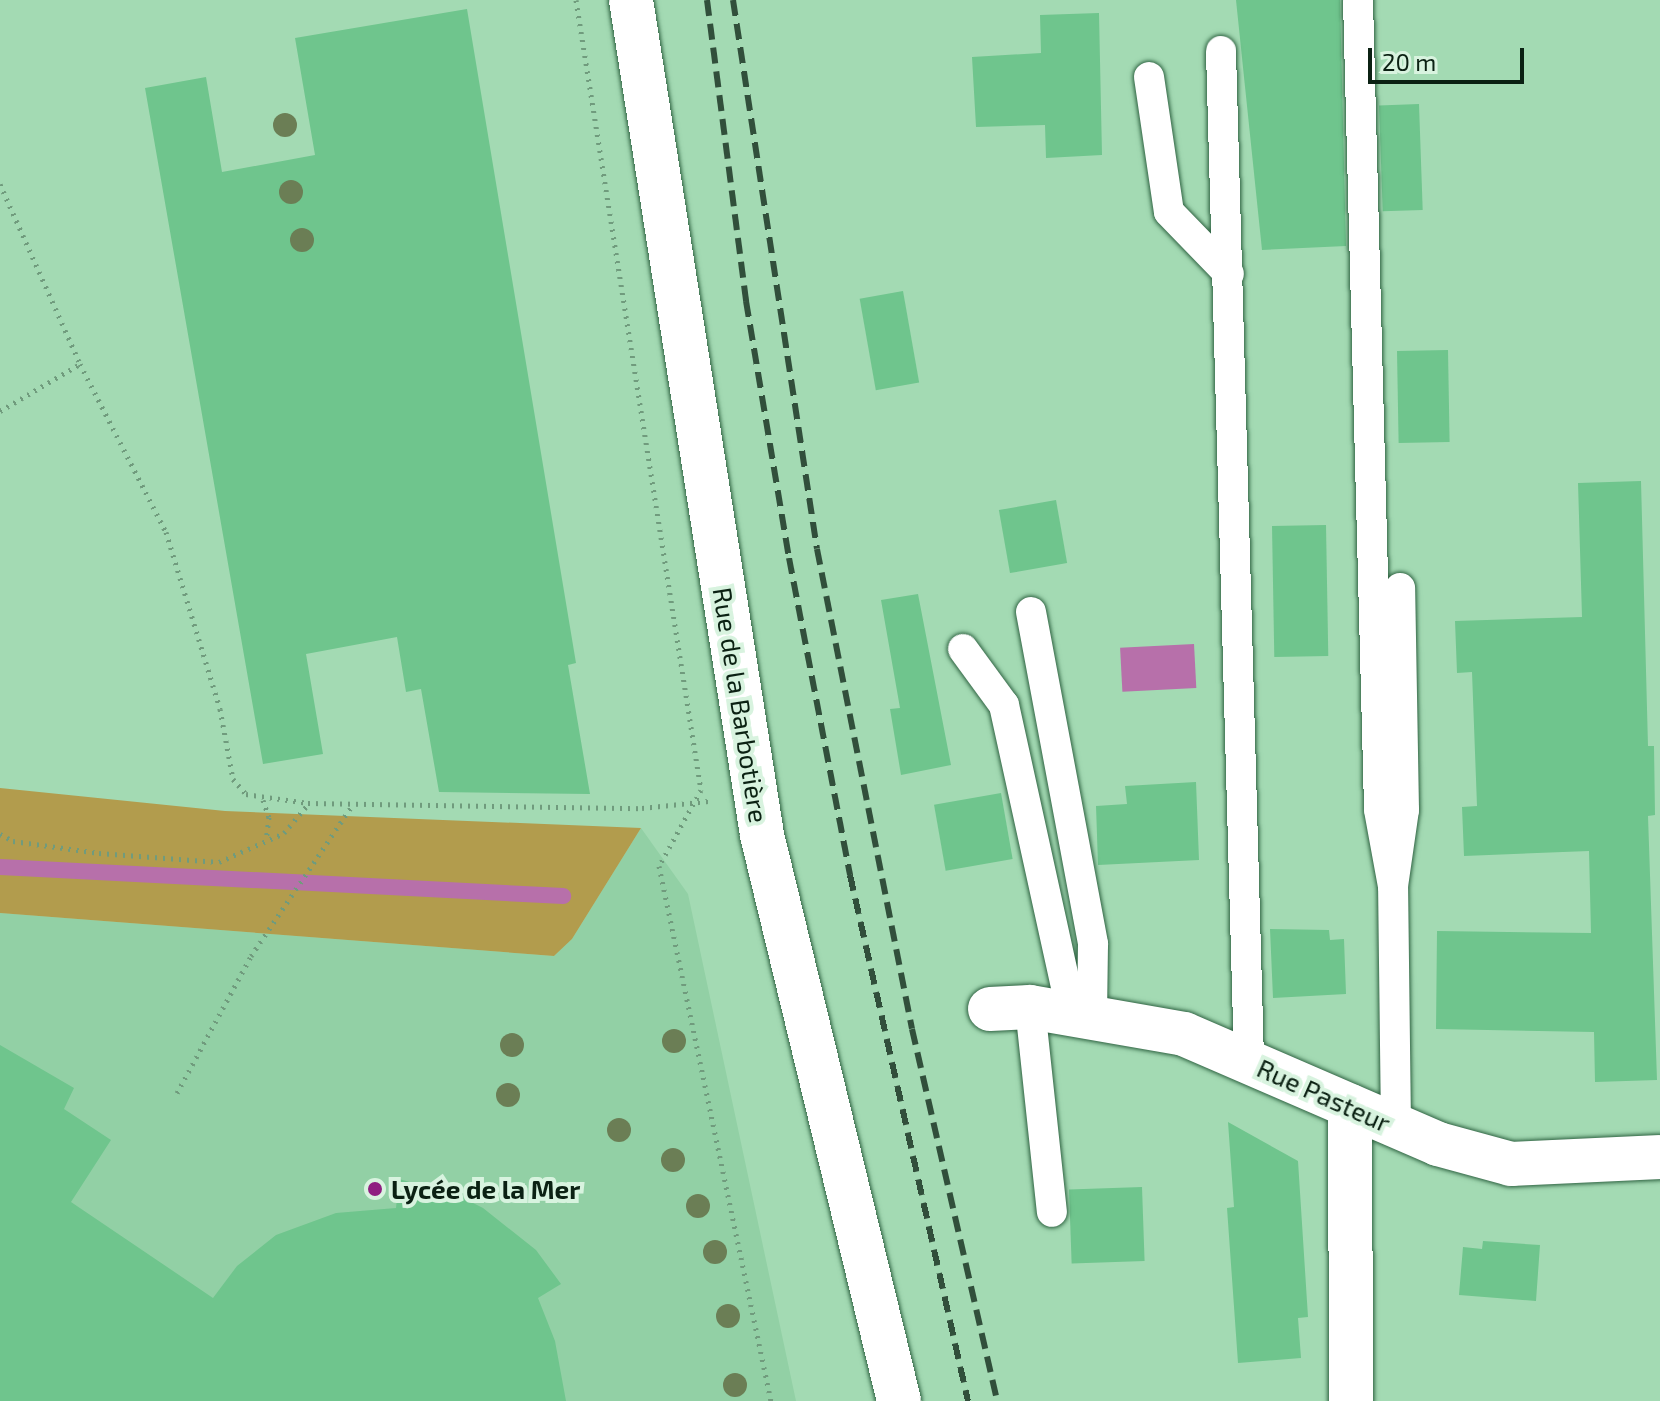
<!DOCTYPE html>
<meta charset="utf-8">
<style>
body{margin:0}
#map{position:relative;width:1660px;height:1401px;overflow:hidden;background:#a3dab3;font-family:"Exo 2",sans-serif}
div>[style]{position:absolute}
.built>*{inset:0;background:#92d0a5}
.green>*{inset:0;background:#b29c4d}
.water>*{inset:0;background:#b770aa;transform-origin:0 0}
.stream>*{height:16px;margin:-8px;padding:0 8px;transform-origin:8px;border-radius:8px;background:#b770aa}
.building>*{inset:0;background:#6fc58d;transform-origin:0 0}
.path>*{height:5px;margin-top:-2.5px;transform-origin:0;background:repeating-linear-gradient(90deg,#709b7d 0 2px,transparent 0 8px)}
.roads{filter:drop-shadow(0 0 2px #306443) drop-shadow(0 0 2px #306443)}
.lane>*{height:30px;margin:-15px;padding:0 15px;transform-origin:15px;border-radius:15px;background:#fff}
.street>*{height:44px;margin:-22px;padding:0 22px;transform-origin:22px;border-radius:22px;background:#fff}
.rail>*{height:6px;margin-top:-3px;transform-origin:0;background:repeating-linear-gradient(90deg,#314f3b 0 16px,transparent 0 24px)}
.trees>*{width:24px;height:24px;margin:-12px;border-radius:50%;background:#6b7e55}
.dots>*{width:22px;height:22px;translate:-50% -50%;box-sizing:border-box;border:4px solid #d8f3df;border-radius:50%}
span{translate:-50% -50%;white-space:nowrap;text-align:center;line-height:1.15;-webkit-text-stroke:8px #d8f3df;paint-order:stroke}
.street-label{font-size:26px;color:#0b2113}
.poi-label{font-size:26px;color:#0b2113;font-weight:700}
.left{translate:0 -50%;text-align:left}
.scale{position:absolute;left:1368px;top:48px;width:156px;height:36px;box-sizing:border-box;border:4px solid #0b2113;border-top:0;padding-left:10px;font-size:24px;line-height:28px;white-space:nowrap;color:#0b2113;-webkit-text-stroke:6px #d8f3df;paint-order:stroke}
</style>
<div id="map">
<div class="built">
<div style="clip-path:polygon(641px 828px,688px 894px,796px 1401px,0 1401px,0 913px,554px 956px,572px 939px)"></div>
</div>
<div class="green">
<div style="clip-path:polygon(0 788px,225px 811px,641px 828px,572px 939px,554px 956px,0 913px)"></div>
</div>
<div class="water">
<div style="left:1194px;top:644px;width:44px;height:74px;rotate:87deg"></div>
</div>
<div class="stream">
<div style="left:0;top:867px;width:564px;rotate:2.95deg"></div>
</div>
<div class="building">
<div style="clip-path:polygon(1236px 0,1340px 0,1346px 246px,1262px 250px)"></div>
<div style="clip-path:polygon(467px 9px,576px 663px,568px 665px,590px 794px,439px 792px,421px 689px,406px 692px,397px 637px,306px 654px,323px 754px,263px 764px,145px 88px,206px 77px,222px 172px,315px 155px,295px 38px)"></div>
<div style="clip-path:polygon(1099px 13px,1102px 155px,1046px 158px,1045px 125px,976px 127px,972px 57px,1041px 53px,1040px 15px)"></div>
<div style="left:1419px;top:104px;width:106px;height:40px;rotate:88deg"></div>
<div style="left:903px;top:291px;width:93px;height:44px;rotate:80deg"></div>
<div style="left:1448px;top:350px;width:92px;height:51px;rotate:89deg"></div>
<div style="clip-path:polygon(1641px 481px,1648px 746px,1654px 746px,1655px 815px,1648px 816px,1657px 1080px,1595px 1082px,1594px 1032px,1436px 1029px,1437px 931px,1591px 933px,1589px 851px,1464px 856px,1462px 807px,1477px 806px,1472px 672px,1457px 673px,1455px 621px,1582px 617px,1578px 483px)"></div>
<div style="left:1056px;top:500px;width:64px;height:58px;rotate:80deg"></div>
<div style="left:1326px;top:525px;width:131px;height:54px;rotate:89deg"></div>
<div style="clip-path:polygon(918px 594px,951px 765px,901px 775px,890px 709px,900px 708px,881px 600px)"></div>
<div style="clip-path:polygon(1196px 782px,1199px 860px,1098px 865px,1096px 806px,1127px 804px,1125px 786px)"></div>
<div style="left:1001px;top:793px;width:67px;height:68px;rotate:80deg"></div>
<div style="clip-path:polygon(1270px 929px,1329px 930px,1330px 940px,1344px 939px,1346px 994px,1273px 998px)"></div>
<div style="clip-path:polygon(0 1045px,74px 1088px,64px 1109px,111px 1140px,71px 1202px,213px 1298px,237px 1266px,276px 1235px,336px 1213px,396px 1208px,399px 1179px,459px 1196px,483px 1208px,536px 1250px,561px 1284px,538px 1298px,555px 1341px,566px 1401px,0 1401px)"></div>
<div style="clip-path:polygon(1228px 1122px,1298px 1161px,1308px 1317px,1298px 1318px,1301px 1358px,1238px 1363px,1227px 1208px,1234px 1207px)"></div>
<div style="left:1142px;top:1187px;width:74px;height:73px;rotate:88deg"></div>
<div style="clip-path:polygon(1483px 1241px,1540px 1245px,1536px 1301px,1459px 1295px,1463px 1247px,1482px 1249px)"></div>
</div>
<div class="path">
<div style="left:576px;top:0;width:800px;rotate:81.01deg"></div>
<div style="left:701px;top:790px;width:87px;rotate:118.9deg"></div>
<div style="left:659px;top:866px;width:547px;rotate:78.18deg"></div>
<div style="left:0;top:184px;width:197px;rotate:66deg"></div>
<div style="left:80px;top:364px;width:189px;rotate:62.9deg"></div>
<div style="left:166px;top:532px;width:185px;rotate:73deg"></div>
<div style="left:220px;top:709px;width:71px;rotate:79.5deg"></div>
<div style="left:233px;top:779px;width:20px;rotate:49deg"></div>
<div style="left:246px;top:794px;width:63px;rotate:8.3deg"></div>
<div style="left:308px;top:803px;width:334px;rotate:0.9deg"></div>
<div style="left:642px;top:808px;width:67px;rotate:-6deg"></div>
<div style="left:0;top:411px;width:93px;rotate:-30.4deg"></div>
<div style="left:263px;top:800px;width:18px;rotate:71deg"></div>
<div style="left:269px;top:817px;width:23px;rotate:97deg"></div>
<div style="left:0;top:834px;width:15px;rotate:28deg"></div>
<div style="left:13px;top:841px;width:87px;rotate:7.9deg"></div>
<div style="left:99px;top:853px;width:120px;rotate:4.3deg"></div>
<div style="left:219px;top:862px;width:71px;rotate:-24deg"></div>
<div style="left:284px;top:833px;width:38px;rotate:-50deg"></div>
<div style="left:177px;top:1093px;width:156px;rotate:-61.6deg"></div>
<div style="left:251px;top:956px;width:183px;rotate:-56.1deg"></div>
</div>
<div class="roads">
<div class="lane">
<div style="left:1358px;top:0;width:810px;rotate:88.51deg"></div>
<div style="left:1379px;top:810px;width:77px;rotate:79.6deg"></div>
<div style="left:1221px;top:51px;width:1011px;rotate:88.41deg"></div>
<div style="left:1149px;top:77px;width:136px;rotate:81.6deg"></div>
<div style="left:1169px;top:212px;width:86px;rotate:45.9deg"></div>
<div style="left:1031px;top:612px;width:338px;rotate:79.4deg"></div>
<div style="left:1093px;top:944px;width:74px;rotate:90.8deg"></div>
<div style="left:963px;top:649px;width:69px;rotate:53.8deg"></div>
<div style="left:1004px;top:705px;width:316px;rotate:77.6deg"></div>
<div style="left:1030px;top:1007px;width:206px;rotate:83.9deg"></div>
<div style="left:1396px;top:1126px;width:240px;rotate:-90.7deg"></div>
<div style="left:1393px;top:886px;width:77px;rotate:-81.8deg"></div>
<div style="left:1404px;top:810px;width:222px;rotate:-91deg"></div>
</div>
<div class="street">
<div style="left:631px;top:0;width:845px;rotate:81.08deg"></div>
<div style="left:762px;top:835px;width:582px;rotate:76.39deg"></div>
<div style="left:990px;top:1009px;width:40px;rotate:-2.9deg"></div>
<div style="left:1030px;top:1007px;width:156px;rotate:9.9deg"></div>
<div style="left:1184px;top:1034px;width:277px;rotate:23.4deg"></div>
<div style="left:1438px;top:1144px;width:76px;rotate:15.3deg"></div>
<div style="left:1511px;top:1164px;width:149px;rotate:-2.7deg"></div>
<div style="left:1350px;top:1106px;width:295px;rotate:89.8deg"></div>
</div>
</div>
<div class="rail">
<div style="left:707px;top:0;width:304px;rotate:82.6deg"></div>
<div style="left:746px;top:301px;width:261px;rotate:80.5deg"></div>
<div style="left:789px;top:558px;width:323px;rotate:79.1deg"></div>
<div style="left:850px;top:875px;width:539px;rotate:77.36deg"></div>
<div style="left:733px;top:0;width:555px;rotate:81.3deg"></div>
<div style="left:817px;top:549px;width:489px;rotate:78.8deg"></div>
<div style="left:912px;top:1029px;width:382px;rotate:77.1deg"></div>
</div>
<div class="trees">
<div style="left:285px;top:125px"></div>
<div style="left:291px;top:192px"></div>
<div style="left:302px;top:240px"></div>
<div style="left:674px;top:1041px"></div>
<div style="left:512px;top:1045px"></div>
<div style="left:508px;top:1095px"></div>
<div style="left:619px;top:1130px"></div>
<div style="left:673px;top:1160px"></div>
<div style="left:698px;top:1206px"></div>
<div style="left:715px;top:1252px"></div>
<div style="left:728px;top:1316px"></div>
<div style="left:735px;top:1385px"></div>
</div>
<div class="dots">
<div style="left:375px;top:1189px;background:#8f1f81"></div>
</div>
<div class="street-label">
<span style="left:741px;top:705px;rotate:81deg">Rue de la Barbotière</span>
<span style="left:1324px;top:1095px;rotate:24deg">Rue Pasteur</span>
</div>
<div class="poi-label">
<span class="left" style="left:391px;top:1189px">Lycée de la Mer</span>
</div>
<div class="scale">20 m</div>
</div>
